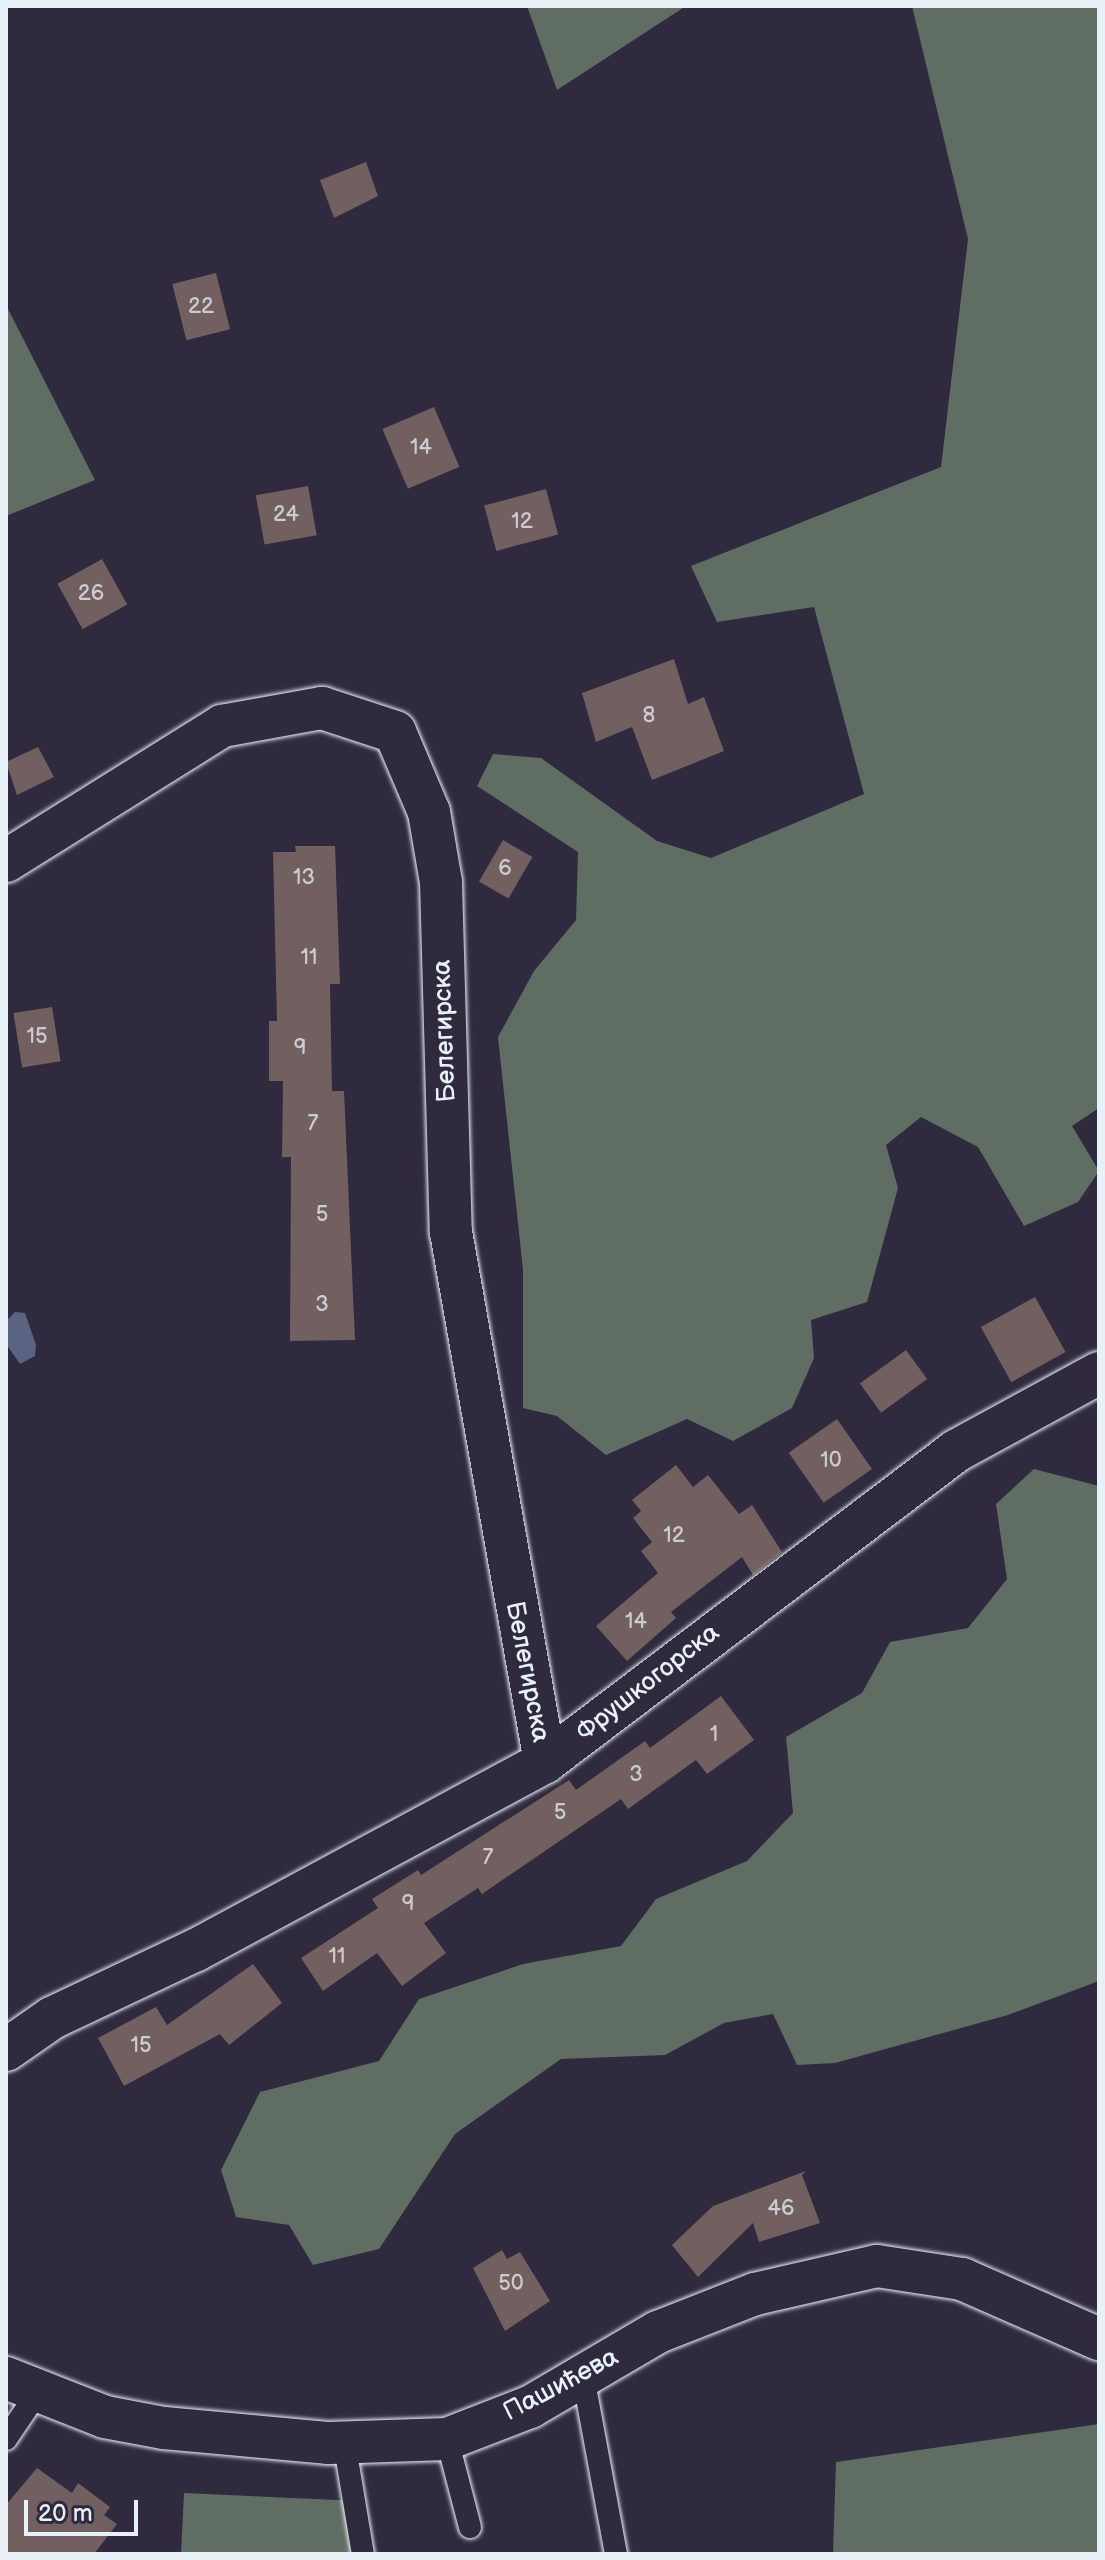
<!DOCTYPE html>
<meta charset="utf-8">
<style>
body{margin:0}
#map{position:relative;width:1105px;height:2560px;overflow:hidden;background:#2f2a3d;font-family:"Balsamiq Sans",sans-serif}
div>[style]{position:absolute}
.green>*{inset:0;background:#5f6d63}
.water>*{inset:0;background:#586481}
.building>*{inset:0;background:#725f5f;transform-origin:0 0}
.roads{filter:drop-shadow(0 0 2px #e8f1f8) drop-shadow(0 0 2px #e8f1f8)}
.service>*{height:22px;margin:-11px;padding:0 11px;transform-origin:11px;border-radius:11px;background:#2f2a3d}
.minor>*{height:42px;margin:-21px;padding:0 21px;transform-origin:21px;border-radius:21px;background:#2f2a3d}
span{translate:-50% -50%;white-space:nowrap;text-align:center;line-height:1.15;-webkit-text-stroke:8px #2f2a3d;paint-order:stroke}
.number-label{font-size:22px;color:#caccd2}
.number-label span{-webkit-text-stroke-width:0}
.street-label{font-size:26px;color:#e8f1f8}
.frame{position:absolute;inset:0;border:8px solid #e8f1f8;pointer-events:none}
.scale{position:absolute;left:24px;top:2500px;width:114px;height:36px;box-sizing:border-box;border:4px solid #e8f1f8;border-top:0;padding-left:10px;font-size:24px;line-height:28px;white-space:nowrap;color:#e8f1f8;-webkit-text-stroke:6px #2f2a3d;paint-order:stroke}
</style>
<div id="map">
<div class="green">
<div style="clip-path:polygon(527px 6px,686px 6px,557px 90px)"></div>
<div style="clip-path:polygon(912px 6px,1099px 6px,1099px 1108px,1072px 1126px,1099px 1171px,1078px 1202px,1024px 1226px,978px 1147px,921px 1117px,886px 1145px,898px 1188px,867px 1302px,811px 1320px,814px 1358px,792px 1408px,733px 1441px,687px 1419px,606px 1455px,557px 1416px,523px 1408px,523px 1270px,498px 1037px,534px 971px,576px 920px,578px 852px,477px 786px,493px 754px,541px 758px,657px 841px,711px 858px,864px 794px,814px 607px,717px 622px,691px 566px,941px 467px,968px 239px)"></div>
<div style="clip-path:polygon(6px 305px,95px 480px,6px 516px)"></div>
<div style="clip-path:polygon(1034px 1469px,1099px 1486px,1099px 1981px,1008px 2015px,835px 2063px,797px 2065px,773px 2014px,724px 2023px,665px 2055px,561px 2059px,455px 2134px,379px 2249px,313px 2265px,289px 2225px,236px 2217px,221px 2170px,260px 2092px,379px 2061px,419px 1999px,523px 1964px,621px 1946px,656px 1899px,747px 1861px,793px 1813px,786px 1737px,862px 1693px,890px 1642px,968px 1628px,1007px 1579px,996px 1504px)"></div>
<div style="clip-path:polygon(1099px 2424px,1099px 2554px,833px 2554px,836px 2462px)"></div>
<div style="clip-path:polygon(184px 2493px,358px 2501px,359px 2554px,181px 2554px)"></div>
</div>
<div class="water">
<div style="clip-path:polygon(15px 1312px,25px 1313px,36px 1345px,35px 1356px,20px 1364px,6px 1344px,6px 1321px)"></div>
</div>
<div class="building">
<div style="clip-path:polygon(366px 162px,378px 196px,334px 218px,320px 180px)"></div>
<div style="left:216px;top:273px;width:58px;height:45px;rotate:76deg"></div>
<div style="left:434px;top:407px;width:65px;height:56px;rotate:67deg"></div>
<div style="left:308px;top:486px;width:50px;height:53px;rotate:80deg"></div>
<div style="left:546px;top:489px;width:47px;height:64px;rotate:75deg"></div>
<div style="left:102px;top:559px;width:52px;height:51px;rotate:61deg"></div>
<div style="clip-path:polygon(674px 659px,688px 704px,704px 697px,724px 751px,652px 780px,632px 727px,596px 742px,582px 693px)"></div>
<div style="clip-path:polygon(38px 747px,54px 777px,17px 795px,6px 762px)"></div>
<div style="left:503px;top:840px;width:34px;height:48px;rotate:30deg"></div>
<div style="clip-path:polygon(295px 846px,335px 846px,340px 984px,330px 984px,332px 1091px,344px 1091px,355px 1340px,290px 1341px,291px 1157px,282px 1157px,283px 1081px,269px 1081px,269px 1021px,277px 1021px,273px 852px,296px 852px)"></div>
<div style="left:52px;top:1007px;width:55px;height:39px;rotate:81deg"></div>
<div style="left:1035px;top:1297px;width:63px;height:62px;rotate:61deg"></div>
<div style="left:906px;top:1350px;width:36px;height:57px;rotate:54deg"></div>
<div style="left:837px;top:1419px;width:61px;height:59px;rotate:55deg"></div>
<div style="clip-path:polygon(676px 1465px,693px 1487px,708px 1475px,739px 1514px,752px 1505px,782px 1552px,753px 1575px,742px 1557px,671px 1612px,676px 1618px,627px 1661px,596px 1626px,658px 1573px,641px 1551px,652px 1542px,633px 1518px,641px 1511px,632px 1500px)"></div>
<div style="clip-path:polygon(721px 1696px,754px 1740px,707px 1774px,696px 1760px,628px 1809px,621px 1799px,482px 1894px,478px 1888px,424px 1923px,446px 1953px,402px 1986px,377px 1953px,323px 1991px,301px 1958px,378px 1908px,372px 1899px,418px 1870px,421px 1875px,569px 1780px,576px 1790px,645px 1741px,650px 1748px)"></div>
<div style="clip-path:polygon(253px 1964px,282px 2003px,229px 2045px,220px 2034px,124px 2086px,98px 2038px,156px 2007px,167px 2025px)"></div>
<div style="clip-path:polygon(806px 2171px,802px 2175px,820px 2223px,759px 2242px,753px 2223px,698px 2277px,672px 2245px,713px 2206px)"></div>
<div style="clip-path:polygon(502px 2250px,507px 2259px,520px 2252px,550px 2301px,505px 2331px,473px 2268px)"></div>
<div style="clip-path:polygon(37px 2468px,72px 2493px,78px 2483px,110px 2507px,104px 2515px,117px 2524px,94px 2554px,6px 2554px,6px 2505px)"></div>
</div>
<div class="roads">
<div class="service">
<div style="left:583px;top:2376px;width:181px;rotate:79.5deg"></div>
<div style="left:6px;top:2439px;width:57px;rotate:-55.8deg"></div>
<div style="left:447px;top:2439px;width:91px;rotate:75.4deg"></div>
<div style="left:344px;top:2441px;width:115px;rotate:80.5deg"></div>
</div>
<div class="minor">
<div style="left:6px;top:861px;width:255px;rotate:-32deg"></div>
<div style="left:222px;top:726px;width:102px;rotate:-10.2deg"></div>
<div style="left:322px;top:708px;width:77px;rotate:18.2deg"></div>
<div style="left:395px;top:732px;width:87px;rotate:67deg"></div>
<div style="left:429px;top:812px;width:71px;rotate:80.3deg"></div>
<div style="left:441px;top:882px;width:350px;rotate:88.4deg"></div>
<div style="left:451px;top:1232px;width:538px;rotate:79.94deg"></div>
<div style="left:6px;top:2050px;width:56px;rotate:-34.8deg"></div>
<div style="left:52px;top:2018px;width:159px;rotate:-25.3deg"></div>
<div style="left:196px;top:1950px;width:396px;rotate:-28.3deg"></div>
<div style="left:545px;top:1762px;width:515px;rotate:-37.11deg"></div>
<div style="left:956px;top:1451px;width:163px;rotate:-28.6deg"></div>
<div style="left:6px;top:2378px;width:106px;rotate:21.5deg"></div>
<div style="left:105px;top:2417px;width:60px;rotate:10.6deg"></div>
<div style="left:164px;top:2428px;width:166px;rotate:5.2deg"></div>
<div style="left:329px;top:2443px;width:118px;rotate:-1.9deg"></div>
<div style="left:447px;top:2439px;width:89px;rotate:-21.1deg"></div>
<div style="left:530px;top:2407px;width:148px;rotate:-30.4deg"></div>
<div style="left:658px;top:2332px;width:104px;rotate:-21.4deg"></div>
<div style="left:755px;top:2294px;width:125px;rotate:-12.9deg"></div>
<div style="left:877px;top:2266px;width:86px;rotate:8.7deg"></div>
<div style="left:962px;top:2279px;width:150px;rotate:23.7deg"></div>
</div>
</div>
<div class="number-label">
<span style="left:201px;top:307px">22</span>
<span style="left:421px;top:448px">14</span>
<span style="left:286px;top:515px">24</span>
<span style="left:522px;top:522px">12</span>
<span style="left:91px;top:594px">26</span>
<span style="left:649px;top:716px">8</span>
<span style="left:505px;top:869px">6</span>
<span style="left:304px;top:878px">13</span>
<span style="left:309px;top:958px">11</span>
<span style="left:37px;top:1037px">15</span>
<span style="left:300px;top:1048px">9</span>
<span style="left:313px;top:1124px">7</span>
<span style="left:322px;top:1215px">5</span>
<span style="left:322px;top:1305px">3</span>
<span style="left:831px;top:1461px">10</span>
<span style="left:674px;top:1536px">12</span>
<span style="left:636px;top:1622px">14</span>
<span style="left:714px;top:1735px">1</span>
<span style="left:636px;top:1775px">3</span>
<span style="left:560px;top:1813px">5</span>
<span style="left:488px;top:1858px">7</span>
<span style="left:408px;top:1904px">9</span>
<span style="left:337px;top:1957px">11</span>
<span style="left:141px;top:2046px">15</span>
<span style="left:781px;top:2209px">46</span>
<span style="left:511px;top:2284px">50</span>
</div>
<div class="street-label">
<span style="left:445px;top:1031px;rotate:-92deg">Белегирска</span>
<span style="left:527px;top:1672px;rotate:79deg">Белегирска</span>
<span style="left:648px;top:1683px;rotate:-38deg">Фрушкогорска</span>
<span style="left:561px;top:2385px;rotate:-28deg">Пашићева</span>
</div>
<div class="frame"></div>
<div class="scale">20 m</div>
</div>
